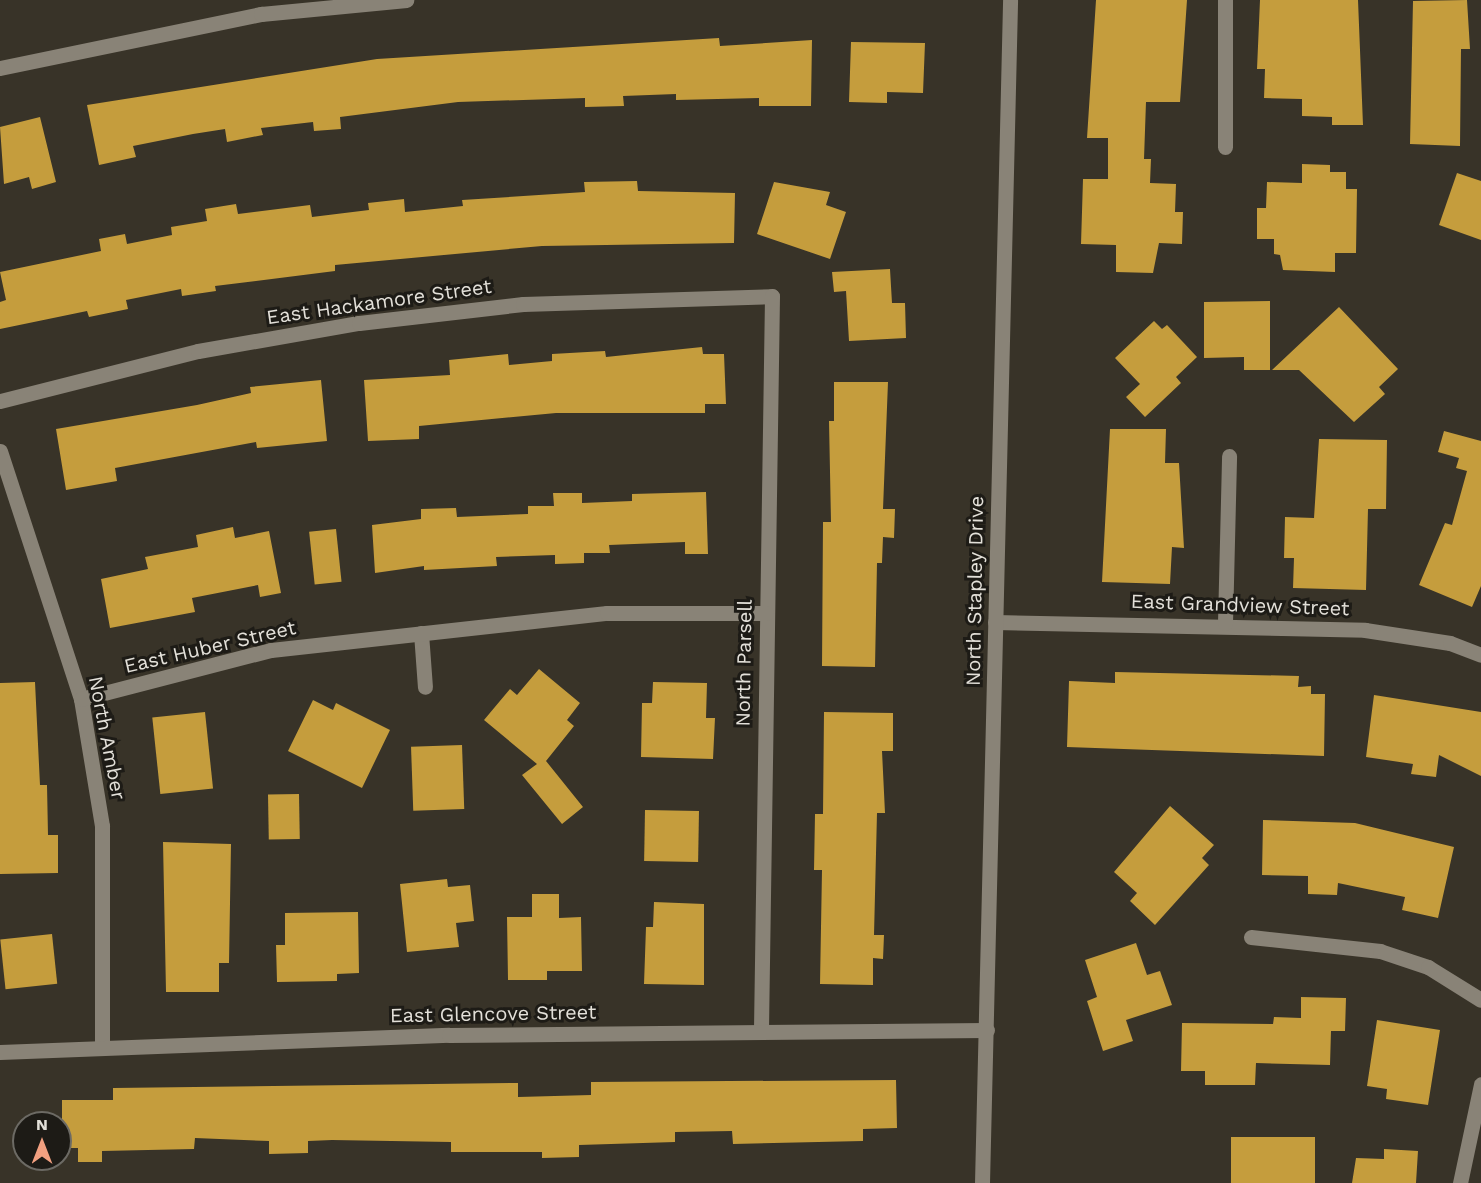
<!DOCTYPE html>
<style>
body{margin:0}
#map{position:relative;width:1481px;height:1183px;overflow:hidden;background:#383328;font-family:"Work Sans",sans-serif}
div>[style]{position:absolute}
.building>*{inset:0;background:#c59d3d;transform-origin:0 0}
.street>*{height:15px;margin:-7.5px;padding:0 7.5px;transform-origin:7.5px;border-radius:7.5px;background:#898377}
.secondary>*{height:15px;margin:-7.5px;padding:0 7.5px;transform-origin:7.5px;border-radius:7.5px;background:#898377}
span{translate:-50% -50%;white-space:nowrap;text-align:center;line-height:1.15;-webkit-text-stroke:6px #1d1b16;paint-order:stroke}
.street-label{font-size:20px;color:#e3e0d9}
.north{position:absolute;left:12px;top:1111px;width:60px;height:60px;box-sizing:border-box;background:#1d1b16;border:2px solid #6c6a64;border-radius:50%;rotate:0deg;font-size:16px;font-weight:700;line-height:24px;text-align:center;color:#e3e0d9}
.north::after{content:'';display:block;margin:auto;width:21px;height:27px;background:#f2a080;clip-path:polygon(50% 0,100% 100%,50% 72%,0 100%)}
</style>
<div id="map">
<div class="building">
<div style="clip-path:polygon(1096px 0,1187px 0,1180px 102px,1146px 102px,1144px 159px,1151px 159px,1150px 183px,1176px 184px,1175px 212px,1183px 212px,1182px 244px,1159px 243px,1153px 273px,1116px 272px,1116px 245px,1081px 244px,1083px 179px,1108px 179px,1108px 138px,1087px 138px)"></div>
<div style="clip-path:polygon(1260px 0,1358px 0,1363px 125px,1332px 125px,1332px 117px,1302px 116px,1302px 99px,1264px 98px,1265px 69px,1257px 69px)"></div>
<div style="clip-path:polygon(1467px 0,1470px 49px,1461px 49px,1460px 146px,1410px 144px,1413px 1px)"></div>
<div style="clip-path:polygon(719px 38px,720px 46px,812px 40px,811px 106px,759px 106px,759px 98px,676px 100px,676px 94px,623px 96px,624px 106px,585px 107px,585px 98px,458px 102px,340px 117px,341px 129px,314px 131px,313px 122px,261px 128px,263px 135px,227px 142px,225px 129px,193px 134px,133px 146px,136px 157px,99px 165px,87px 105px,377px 59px)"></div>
<div style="clip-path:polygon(851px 42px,925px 43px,923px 93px,887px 92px,887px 103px,849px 102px)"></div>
<div style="clip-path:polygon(40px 117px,56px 182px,32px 189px,29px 177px,4px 184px,0 127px)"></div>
<div style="clip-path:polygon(1302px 164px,1330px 165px,1330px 172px,1346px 172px,1346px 189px,1357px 189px,1356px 253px,1335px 253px,1335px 272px,1283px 270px,1280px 255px,1274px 254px,1274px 239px,1257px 239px,1257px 208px,1266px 208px,1267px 182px,1302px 183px)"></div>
<div style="clip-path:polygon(1457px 173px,1481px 181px,1481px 240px,1439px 225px)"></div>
<div style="clip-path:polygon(637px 181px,638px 191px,735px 193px,734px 243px,542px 246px,335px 265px,335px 271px,215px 286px,216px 291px,182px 296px,181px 289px,126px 300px,128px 309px,89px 317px,87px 311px,0 329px,0 302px,6px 300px,0 272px,101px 251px,99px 239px,125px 234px,127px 244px,172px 235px,171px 227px,207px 221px,205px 209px,236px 204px,238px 214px,310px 205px,312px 217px,369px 210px,368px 203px,404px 199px,405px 212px,463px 206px,462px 200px,585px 192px,584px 182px)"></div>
<div style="clip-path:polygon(774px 182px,830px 192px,826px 205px,846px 212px,830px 259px,757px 234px)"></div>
<div style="clip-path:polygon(890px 269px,892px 303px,905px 303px,906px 338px,849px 341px,846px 291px,834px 292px,832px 272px)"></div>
<div style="clip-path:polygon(1270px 301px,1270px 370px,1244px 370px,1244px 357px,1204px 358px,1204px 302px)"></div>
<div style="clip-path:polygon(1339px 307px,1398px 369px,1379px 387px,1385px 394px,1354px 422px,1299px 370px,1272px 370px)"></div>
<div style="clip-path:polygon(1154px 321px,1162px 329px,1167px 325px,1197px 357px,1176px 377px,1181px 383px,1145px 417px,1126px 397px,1140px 384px,1115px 358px)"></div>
<div style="clip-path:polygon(702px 347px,703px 354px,724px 354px,726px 404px,705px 404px,705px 413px,556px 413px,419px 426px,419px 439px,368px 441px,364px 380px,450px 375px,449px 360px,508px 354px,509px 365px,552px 361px,552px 354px,605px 351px,606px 357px)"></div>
<div style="clip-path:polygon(321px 380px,327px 441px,257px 448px,256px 442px,115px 468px,117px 481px,66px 490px,56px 429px,197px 405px,251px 393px,250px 387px)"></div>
<div style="clip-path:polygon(834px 382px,888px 382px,883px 509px,895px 509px,894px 538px,883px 537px,882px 563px,877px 563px,875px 667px,822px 666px,823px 522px,831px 522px,829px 421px,834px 421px)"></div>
<div style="clip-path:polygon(1110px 429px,1166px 429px,1165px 463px,1179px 463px,1184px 548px,1172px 547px,1170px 584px,1102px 582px)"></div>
<div style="clip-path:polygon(1444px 431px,1481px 441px,1481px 586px,1472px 607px,1419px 585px,1445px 523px,1452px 525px,1467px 471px,1456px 468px,1459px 458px,1438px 452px)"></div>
<div style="clip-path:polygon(1319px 439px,1387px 440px,1386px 509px,1368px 509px,1366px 590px,1293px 588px,1294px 558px,1284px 558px,1285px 517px,1314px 518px)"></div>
<div style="clip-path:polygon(706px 492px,708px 554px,685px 554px,685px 542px,609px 545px,610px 553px,584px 553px,584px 563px,555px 564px,555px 555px,496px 557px,497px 566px,424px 570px,424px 566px,375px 573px,372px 525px,421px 519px,421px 509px,456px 508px,457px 517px,528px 514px,528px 506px,554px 506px,553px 493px,582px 493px,582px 503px,632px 501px,632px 494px)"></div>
<div style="clip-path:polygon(233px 527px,235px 538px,269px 531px,281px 593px,260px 597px,258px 585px,192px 598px,195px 612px,110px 628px,101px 579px,148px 569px,145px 557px,198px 547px,196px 535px)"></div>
<div style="left:336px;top:529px;width:53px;height:27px;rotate:84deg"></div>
<div style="clip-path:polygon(539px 669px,580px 703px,567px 720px,574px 726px,546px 761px,583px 807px,562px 824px,522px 775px,537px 764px,484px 720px,510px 689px,517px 695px)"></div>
<div style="clip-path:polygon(1115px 672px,1299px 676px,1298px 687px,1311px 686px,1311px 694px,1325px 694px,1324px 756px,1067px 747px,1069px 681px,1115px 683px)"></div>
<div style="clip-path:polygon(35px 682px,40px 785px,47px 785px,48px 835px,58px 835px,58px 873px,0 874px,0 683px)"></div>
<div style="clip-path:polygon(653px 682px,707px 683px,706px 718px,715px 718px,713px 759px,641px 757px,642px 703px,652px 703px)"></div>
<div style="clip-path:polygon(1374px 695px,1481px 712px,1481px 776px,1439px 755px,1436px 777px,1411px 774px,1413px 764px,1366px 757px)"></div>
<div style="clip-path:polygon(313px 700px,333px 710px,336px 703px,390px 730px,362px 788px,288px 751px)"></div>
<div style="left:205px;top:712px;width:77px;height:53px;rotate:84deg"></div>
<div style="clip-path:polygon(824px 712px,893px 713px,893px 751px,882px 751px,885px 813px,877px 813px,874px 935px,884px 935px,883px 959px,873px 958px,873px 985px,820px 984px,822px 870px,814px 870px,815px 814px,823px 814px)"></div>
<div style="left:462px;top:745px;width:64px;height:51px;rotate:88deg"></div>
<div style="left:299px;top:794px;width:45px;height:31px;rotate:89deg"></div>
<div style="clip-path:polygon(1170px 806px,1214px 845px,1202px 858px,1209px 865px,1155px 925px,1130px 901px,1137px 893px,1114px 872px)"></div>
<div style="left:645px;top:810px;width:54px;height:51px;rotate:1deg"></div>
<div style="clip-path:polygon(1263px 820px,1355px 823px,1454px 847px,1438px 918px,1402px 910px,1405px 897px,1338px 883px,1337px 895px,1308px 894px,1308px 876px,1262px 875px)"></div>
<div style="clip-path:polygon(163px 842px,231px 844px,229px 963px,219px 963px,219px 992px,166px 992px)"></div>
<div style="clip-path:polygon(447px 879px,448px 887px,470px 885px,474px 921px,456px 923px,459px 947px,407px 952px,400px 884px)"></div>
<div style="clip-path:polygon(532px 894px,559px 894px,559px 918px,581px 917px,582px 971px,547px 971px,547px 980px,508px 980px,507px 917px,532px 917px)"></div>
<div style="clip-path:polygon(654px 902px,704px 904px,704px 985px,644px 984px,646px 927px,653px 927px)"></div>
<div style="clip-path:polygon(358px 912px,359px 973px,337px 974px,337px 981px,277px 982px,276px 945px,285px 945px,285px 913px)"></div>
<div style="left:52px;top:934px;width:50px;height:52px;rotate:84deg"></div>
<div style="clip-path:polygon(1136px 943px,1147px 975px,1160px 971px,1172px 1005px,1126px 1020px,1133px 1041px,1103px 1051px,1087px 1001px,1097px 997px,1085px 960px)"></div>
<div style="clip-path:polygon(1301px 997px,1346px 998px,1345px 1031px,1331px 1031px,1330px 1065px,1256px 1063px,1255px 1085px,1205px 1085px,1205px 1071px,1181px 1071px,1182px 1023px,1273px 1024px,1274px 1017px,1301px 1018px)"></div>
<div style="clip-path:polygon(1377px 1020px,1440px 1030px,1428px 1105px,1386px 1099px,1387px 1089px,1367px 1086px)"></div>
<div style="clip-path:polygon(896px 1080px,897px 1128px,863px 1129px,863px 1141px,733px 1144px,732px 1131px,675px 1132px,675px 1142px,579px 1145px,579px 1157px,542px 1158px,542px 1152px,451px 1152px,451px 1142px,332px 1140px,308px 1141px,308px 1153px,269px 1154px,269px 1141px,195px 1138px,194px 1149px,102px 1151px,102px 1162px,78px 1162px,78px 1148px,62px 1148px,62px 1100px,113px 1100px,113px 1088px,518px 1083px,518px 1097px,591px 1095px,591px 1082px)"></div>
<div style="left:1231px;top:1137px;width:84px;height:46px"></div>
<div style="clip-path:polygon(1384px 1149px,1418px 1151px,1416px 1183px,1352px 1183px,1356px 1158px,1384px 1159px)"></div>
</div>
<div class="street">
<div style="left:0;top:68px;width:267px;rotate:-11.7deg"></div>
<div style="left:261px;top:14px;width:146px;rotate:-5.5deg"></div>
<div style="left:1225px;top:147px;width:147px;rotate:-90deg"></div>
<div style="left:0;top:401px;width:204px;rotate:-14.2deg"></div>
<div style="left:198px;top:351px;width:163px;rotate:-9.9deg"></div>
<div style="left:359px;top:323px;width:165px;rotate:-6.6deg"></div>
<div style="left:523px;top:304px;width:249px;rotate:-1.8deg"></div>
<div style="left:772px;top:296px;width:735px;rotate:90.86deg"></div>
<div style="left:0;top:451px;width:261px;rotate:71.9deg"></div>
<div style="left:81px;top:699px;width:129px;rotate:80.6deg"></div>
<div style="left:102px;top:826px;width:218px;rotate:90deg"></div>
<div style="left:995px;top:622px;width:370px;rotate:1.2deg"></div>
<div style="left:1365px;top:630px;width:86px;rotate:8.7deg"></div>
<div style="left:1450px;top:643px;width:33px;rotate:21deg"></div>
<div style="left:1225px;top:623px;width:167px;rotate:-88.6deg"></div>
<div style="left:421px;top:633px;width:54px;rotate:85.8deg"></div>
<div style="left:81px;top:699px;width:196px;rotate:-14.5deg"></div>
<div style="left:271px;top:650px;width:338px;rotate:-6.3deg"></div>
<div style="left:607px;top:613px;width:159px"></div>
<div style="left:1251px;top:937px;width:130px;rotate:6.2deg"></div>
<div style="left:1380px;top:951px;width:51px;rotate:18.4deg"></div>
<div style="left:1428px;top:967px;width:62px;rotate:31.9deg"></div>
<div style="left:0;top:1052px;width:449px;rotate:-2.2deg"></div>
<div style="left:449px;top:1035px;width:538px;rotate:-0.53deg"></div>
<div style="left:1460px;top:1183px;width:101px;rotate:-78deg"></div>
</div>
<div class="secondary">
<div style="left:982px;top:1183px;width:1183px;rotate:-88.64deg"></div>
</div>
<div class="street-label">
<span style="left:379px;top:302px;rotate:-8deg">East Hackamore Street</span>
<span style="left:975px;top:591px;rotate:-89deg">North Stapley Drive</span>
<span style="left:1240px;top:605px;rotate:2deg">East Grandview Street</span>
<span style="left:210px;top:647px;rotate:-13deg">East Huber Street</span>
<span style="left:744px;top:663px;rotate:-89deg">North Parsell</span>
<span style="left:107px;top:738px;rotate:79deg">North Amber</span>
<span style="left:493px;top:1014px;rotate:-1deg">East Glencove Street</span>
</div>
<div class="north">N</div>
</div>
